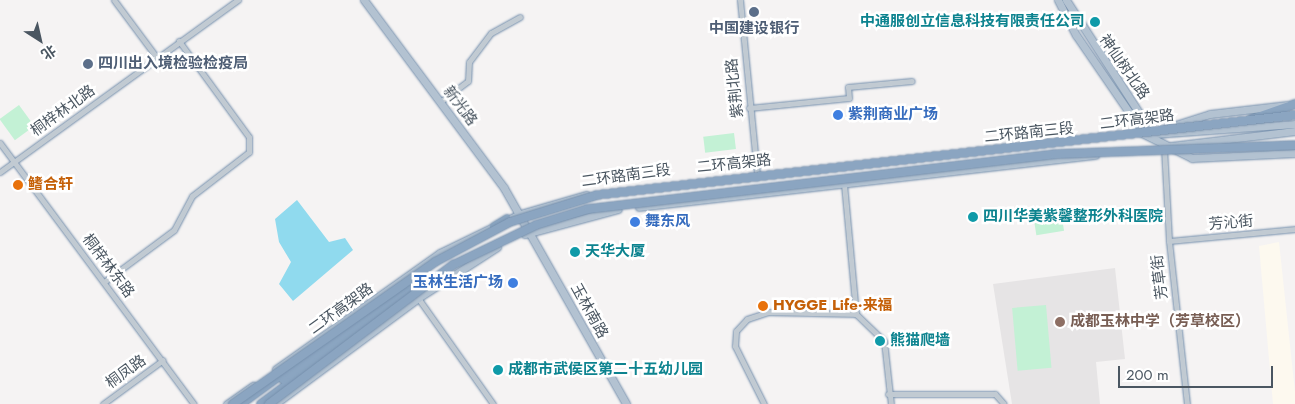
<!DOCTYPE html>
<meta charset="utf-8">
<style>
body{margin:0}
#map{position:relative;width:1295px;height:404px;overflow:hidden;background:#f5f3f3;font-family:Jost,"Noto Sans SC",sans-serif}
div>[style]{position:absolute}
.commercial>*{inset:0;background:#fdf9ef}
.education>*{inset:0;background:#e6e4e5}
.green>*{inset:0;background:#c3f1d5;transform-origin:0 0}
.water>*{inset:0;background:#90daee}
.roads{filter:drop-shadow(0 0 1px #7690ad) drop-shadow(0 0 1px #7690ad)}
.minor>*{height:5px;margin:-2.5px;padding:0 2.5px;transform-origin:2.5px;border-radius:2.5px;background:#c1cad2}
.major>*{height:7px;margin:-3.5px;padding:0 3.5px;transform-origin:3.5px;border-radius:3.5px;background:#b3c2d1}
.highway>*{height:8px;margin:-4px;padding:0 4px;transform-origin:4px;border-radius:4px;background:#8ba5c1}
.bridges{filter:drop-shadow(0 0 1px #7690ad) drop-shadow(0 0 1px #7690ad)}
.highway-bridge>*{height:8px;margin:-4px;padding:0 4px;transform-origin:4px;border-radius:4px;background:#8ba5c1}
.dots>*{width:14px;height:14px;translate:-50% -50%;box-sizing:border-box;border:2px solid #fff;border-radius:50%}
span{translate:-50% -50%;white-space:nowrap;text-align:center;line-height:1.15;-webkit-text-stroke:5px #fff;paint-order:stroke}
.culture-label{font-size:15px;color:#0d838f;font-weight:700}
.right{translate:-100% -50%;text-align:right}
.left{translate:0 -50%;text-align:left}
.service-label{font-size:15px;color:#4e5e75;font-weight:700}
.street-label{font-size:15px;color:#4a5661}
.shop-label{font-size:15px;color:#366cbe;font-weight:700}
.food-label{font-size:15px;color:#c56008;font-weight:700}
.education-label{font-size:15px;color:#785e54;font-weight:700}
.north{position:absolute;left:15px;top:15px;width:50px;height:50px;-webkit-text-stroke:4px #fff;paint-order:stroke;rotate:145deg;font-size:14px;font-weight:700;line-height:20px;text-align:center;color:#4a5661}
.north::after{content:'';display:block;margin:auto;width:18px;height:22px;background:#4a5661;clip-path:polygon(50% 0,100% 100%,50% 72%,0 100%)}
.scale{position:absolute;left:1118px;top:366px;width:155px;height:22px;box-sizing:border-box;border:2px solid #4a5661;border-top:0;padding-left:6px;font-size:15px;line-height:18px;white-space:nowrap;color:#4a5661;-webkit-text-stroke:4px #fff;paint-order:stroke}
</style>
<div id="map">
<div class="commercial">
<div style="clip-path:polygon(1279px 242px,1295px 392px,1295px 404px,1273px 404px,1259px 246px)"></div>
</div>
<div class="education">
<div style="clip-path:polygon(1115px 268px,1125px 359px,1096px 362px,1100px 404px,1012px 404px,993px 284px)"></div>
</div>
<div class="green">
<div style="left:19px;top:105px;width:26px;height:24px;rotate:54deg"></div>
<div style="left:734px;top:133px;width:16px;height:31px;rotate:83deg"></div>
<div style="left:1062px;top:218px;width:13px;height:28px;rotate:81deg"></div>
<div style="left:1046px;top:305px;width:63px;height:34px;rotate:85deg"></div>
</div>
<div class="water">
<div style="clip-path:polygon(297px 200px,329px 242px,345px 238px,353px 250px,293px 301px,279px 284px,291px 262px,279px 242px,275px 219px)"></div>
</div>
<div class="roads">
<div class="minor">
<div style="left:114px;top:0;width:72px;rotate:53.4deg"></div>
<div style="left:740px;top:0;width:174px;rotate:84.4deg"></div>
<div style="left:440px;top:102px;width:35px;rotate:-37deg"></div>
<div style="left:468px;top:81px;width:19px;rotate:-87deg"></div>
<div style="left:469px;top:62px;width:36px;rotate:-53deg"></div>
<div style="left:491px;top:33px;width:33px;rotate:-29deg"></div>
<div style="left:749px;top:108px;width:100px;rotate:-5.7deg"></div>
<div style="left:849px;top:98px;width:11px;rotate:-95deg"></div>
<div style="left:848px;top:87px;width:64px;rotate:-5.4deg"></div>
<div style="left:0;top:143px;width:325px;rotate:53.4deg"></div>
<div style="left:1164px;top:148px;width:93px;rotate:86.9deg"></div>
<div style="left:1169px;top:241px;width:164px;rotate:83.7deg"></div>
<div style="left:0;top:172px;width:294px;rotate:-35.9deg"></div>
<div style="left:844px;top:184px;width:131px;rotate:84.7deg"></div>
<div style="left:856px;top:314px;width:39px;rotate:44deg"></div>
<div style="left:884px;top:341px;width:63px;rotate:83.7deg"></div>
<div style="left:1169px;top:241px;width:127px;rotate:-5.4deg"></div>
<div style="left:104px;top:282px;width:87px;rotate:-36.6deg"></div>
<div style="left:174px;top:230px;width:38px;rotate:-62deg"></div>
<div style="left:192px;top:196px;width:72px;rotate:-37.7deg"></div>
<div style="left:249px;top:152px;width:15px;rotate:-90deg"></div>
<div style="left:249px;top:137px;width:119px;rotate:-126.1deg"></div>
<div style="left:418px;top:298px;width:130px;rotate:54.7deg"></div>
<div style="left:888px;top:394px;width:107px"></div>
<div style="left:995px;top:394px;width:13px;rotate:48deg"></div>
<div style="left:103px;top:404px;width:74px;rotate:-36.3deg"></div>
<div style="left:764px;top:404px;width:65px;rotate:-116.6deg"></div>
<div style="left:735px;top:346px;width:15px;rotate:-86deg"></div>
<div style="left:736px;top:331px;width:16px;rotate:-47deg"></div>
<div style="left:747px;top:319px;width:22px;rotate:-18deg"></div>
<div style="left:768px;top:312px;width:88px;rotate:1.3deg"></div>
</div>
<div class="major">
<div style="left:364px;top:0;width:234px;rotate:53.3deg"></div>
<div style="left:504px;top:188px;width:248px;rotate:60.5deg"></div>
<div style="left:1058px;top:0;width:39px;rotate:63deg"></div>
<div style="left:1076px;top:35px;width:120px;rotate:55.5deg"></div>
<div style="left:1144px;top:134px;width:54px;rotate:26.6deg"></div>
<div style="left:1192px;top:158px;width:103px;rotate:-2.8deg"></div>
<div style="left:1066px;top:0;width:162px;rotate:57.1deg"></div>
<div style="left:1166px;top:128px;width:46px;rotate:-17.7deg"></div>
<div style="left:1210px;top:114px;width:78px;rotate:-6.7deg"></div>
<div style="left:1154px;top:134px;width:141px;rotate:-4.1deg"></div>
<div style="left:1163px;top:147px;width:133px;rotate:-6.9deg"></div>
<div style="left:639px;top:207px;width:459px;rotate:-6.5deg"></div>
<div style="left:525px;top:234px;width:96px;rotate:-15deg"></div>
<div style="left:276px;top:369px;width:201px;rotate:-35.3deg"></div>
<div style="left:440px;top:253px;width:89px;rotate:-26deg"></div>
<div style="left:520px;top:214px;width:69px;rotate:-16.1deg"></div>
<div style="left:227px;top:404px;width:32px;rotate:-35deg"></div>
<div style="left:275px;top:404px;width:178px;rotate:-36.5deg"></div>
<div style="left:418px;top:298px;width:94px;rotate:-32.8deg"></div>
</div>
<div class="highway">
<div style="left:1252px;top:119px;width:46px;rotate:-19.2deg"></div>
<div style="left:494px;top:227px;width:15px;rotate:-32deg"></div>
<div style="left:283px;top:379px;width:164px;rotate:-36.8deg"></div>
<div style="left:241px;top:404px;width:54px;rotate:-36deg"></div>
<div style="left:261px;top:404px;width:201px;rotate:-36.7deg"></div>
</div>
</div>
<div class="bridges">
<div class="highway-bridge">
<div style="left:233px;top:404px;width:247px;rotate:-35.1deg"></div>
<div style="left:435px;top:262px;width:85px;rotate:-28.1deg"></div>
<div style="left:510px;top:222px;width:91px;rotate:-17.2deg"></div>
<div style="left:597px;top:195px;width:703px;rotate:-6.54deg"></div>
<div style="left:269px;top:404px;width:231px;rotate:-37.1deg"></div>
<div style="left:453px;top:265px;width:92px;rotate:-25.7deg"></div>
<div style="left:536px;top:225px;width:54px;rotate:-17.1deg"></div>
<div style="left:588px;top:209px;width:470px;rotate:-6.7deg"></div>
<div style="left:1055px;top:154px;width:240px;rotate:-2.1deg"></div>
</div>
</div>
<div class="dots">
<div style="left:754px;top:12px;background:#5c6f8a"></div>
<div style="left:1095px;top:22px;background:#0f9aa8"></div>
<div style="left:88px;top:64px;background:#5c6f8a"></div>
<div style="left:838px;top:115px;background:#3f7fe0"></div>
<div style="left:18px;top:185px;background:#e8710a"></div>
<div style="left:973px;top:217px;background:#0f9aa8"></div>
<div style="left:635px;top:222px;background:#3f7fe0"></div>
<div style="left:575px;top:252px;background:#0f9aa8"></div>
<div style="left:513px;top:283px;background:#3f7fe0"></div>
<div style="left:763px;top:306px;background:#e8710a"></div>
<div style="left:1060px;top:322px;background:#8d6e63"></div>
<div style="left:880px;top:341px;background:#0f9aa8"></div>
<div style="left:498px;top:370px;background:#0f9aa8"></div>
</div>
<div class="culture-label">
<span class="right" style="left:1085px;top:22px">中通服创立信息科技有限责任公司</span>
<span class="left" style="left:983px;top:217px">四川华美紫馨整形外科医院</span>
<span class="left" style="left:585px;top:252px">天华大厦</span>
<span class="left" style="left:890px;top:341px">熊猫爬墙</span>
<span class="left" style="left:508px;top:370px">成都市武侯区第二十五幼儿园</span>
</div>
<div class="service-label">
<span style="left:754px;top:29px">中国建设银行</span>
<span class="left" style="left:98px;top:64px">四川出入境检验检疫局</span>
</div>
<div class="street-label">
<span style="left:1124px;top:67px;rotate:55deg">神仙树北路</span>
<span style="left:735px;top:88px;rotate:-96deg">紫荆北路</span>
<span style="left:460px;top:106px;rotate:53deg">新光路</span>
<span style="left:63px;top:111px;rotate:-36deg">桐梓林北路</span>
<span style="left:1137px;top:120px;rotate:-7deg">二环高架路</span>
<span style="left:1029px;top:133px;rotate:-6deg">二环路南三段</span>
<span style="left:734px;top:164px;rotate:-6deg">二环高架路</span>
<span style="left:626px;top:176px;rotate:-8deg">二环路南三段</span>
<span style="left:1231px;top:223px;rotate:-5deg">芳沁街</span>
<span style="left:108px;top:266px;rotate:53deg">桐梓林东路</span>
<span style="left:1160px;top:277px;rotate:-97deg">芳草街</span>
<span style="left:341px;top:309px;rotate:-36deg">二环高架路</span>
<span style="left:589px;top:311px;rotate:61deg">玉林南路</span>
<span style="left:126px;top:372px;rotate:-36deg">桐凤路</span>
</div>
<div class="shop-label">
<span class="left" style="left:848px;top:115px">紫荆商业广场</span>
<span class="left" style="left:645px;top:222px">舞东风</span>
<span class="right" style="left:503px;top:283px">玉林生活广场</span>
</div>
<div class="food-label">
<span class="left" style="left:28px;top:185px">鳍合轩</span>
<span class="left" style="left:773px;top:306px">HYGGE Life·来福</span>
</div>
<div class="education-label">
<span class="left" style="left:1070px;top:322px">成都玉林中学（芳草校区）</span>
</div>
<div class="north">北</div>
<div class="scale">200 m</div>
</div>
